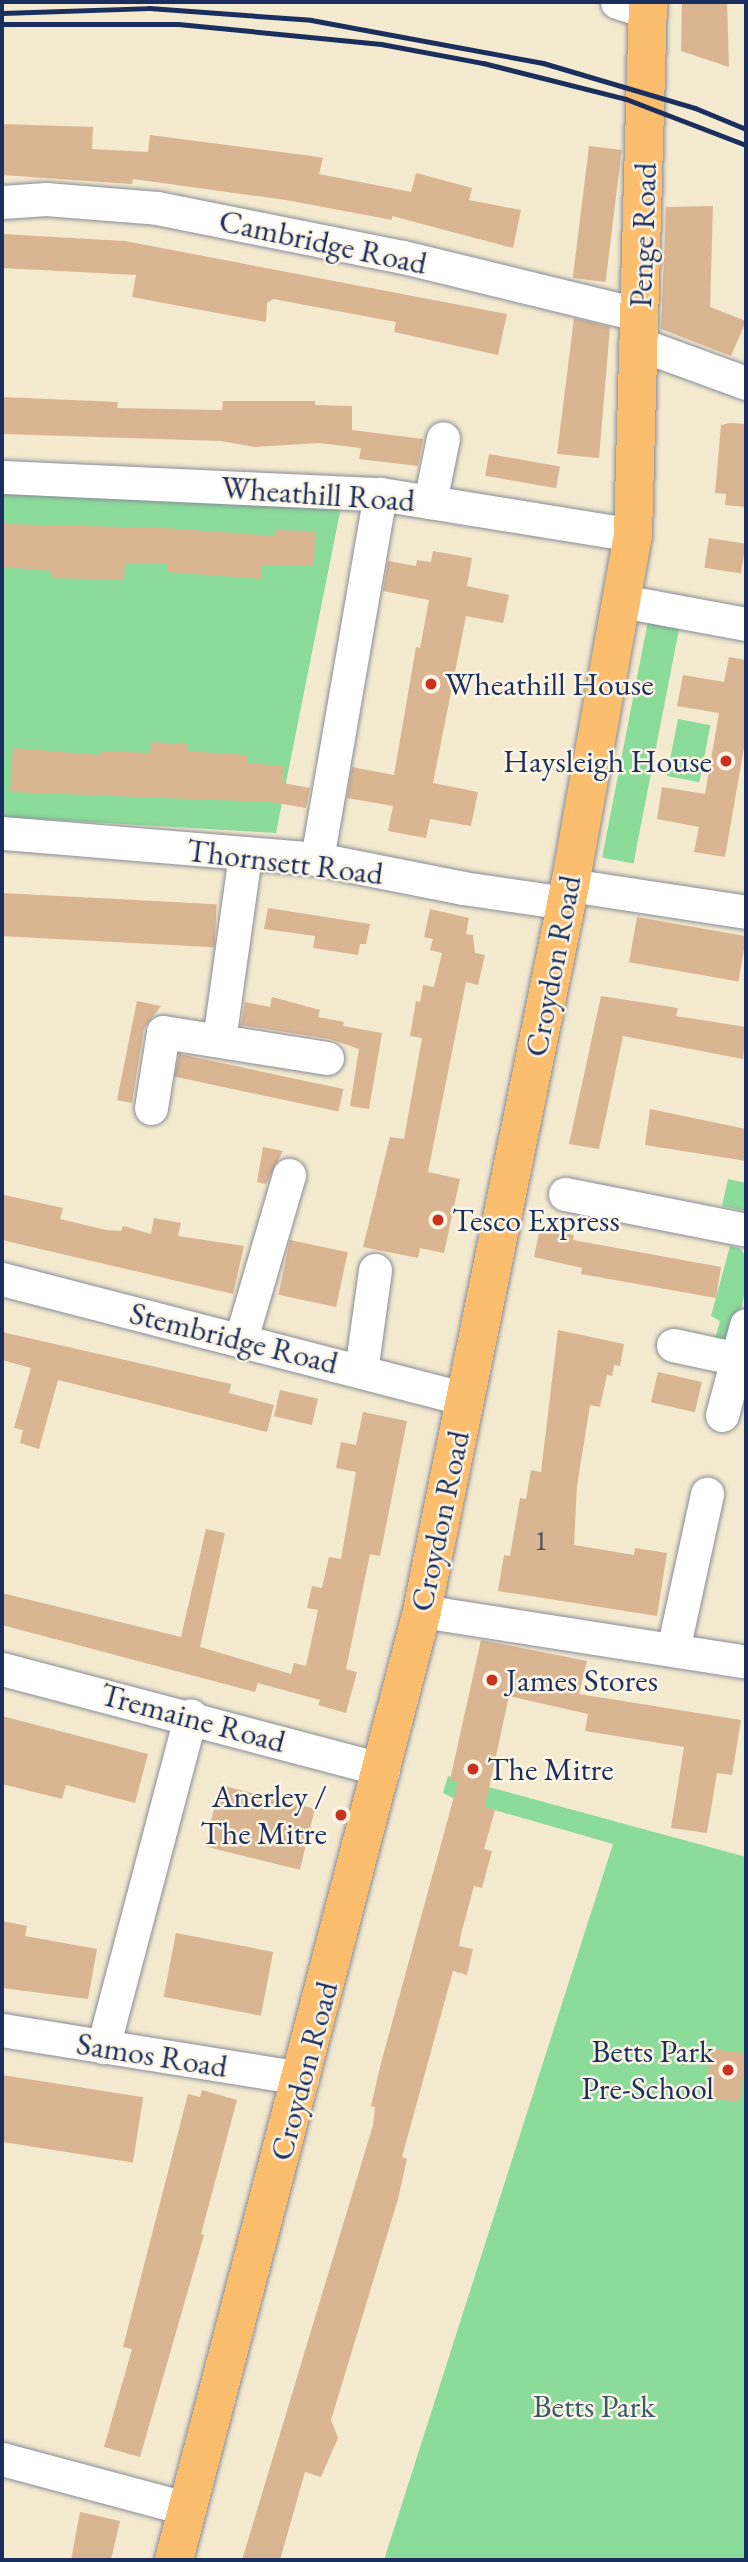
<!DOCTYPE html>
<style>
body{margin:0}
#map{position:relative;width:748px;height:2562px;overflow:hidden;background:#f4ead0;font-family:"EB Garamond",serif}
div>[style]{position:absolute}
.green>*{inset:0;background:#8bdb9b;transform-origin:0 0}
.building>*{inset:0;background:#dab592;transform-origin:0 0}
.roads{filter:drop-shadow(0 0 2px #888c97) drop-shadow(0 0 2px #888c97)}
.minor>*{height:33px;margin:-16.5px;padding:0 16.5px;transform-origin:16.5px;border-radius:16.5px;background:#fff}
.major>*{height:38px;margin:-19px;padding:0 19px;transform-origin:19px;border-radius:19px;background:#fabe6e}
.rail>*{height:5px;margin:-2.5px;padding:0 2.5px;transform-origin:2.5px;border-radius:2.5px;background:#1b2f5e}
.dots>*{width:19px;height:19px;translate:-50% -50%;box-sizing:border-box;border:4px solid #fcf5e5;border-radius:50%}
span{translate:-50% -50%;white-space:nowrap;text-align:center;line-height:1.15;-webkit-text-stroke:5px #fcf5e5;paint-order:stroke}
.number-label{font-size:28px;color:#4b506b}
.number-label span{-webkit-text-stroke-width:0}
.street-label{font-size:32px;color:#1b2f5e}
.poi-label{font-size:32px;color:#1b2f5e}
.left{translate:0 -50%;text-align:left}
.right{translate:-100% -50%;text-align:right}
.park-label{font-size:32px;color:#375a6d}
.frame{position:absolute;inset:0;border:4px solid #1b2f5e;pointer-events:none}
</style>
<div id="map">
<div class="green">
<div style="clip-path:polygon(2px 492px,341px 507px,276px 833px,2px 817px)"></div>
<div style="left:649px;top:616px;width:32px;height:246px;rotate:11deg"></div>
<div style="left:678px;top:719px;width:33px;height:58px;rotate:11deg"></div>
<div style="clip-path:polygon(728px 1179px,746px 1183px,746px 1211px,722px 1206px)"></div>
<div style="clip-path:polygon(730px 1246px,741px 1249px,746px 1258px,746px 1286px,734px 1345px,713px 1346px,720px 1321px,711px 1316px)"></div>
<div style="clip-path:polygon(448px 1776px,746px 1857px,746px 2560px,384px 2560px,613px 1844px,453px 1798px,443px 1793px)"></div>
</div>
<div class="building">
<div style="clip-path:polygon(682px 2px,727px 2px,729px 67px,681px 51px)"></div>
<div style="clip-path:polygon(2px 124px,93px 127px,92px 149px,148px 152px,150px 135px,312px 156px,323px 158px,319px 174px,411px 192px,416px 173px,472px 188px,469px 200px,521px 210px,513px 248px,392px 216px,392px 220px,286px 200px,133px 179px,132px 184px,2px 175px)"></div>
<div style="left:589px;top:146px;width:33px;height:133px;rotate:7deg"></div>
<div style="clip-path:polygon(713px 206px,710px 307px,746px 321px,731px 356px,661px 329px,666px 207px)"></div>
<div style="clip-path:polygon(2px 234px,125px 241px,507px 314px,498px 355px,394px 332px,396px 322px,273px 299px,267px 303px,266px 322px,132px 297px,136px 275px,2px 268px)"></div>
<div style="clip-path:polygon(574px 318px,610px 327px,599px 458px,557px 454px)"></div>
<div style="clip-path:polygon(2px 397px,118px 402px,117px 408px,222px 410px,223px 401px,315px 401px,315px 405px,352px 406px,352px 430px,423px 439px,418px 466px,359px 459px,361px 448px,319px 443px,255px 447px,221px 441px,2px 434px)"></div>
<div style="clip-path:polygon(730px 423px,746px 424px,746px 507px,725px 505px,726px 494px,715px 493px,721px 425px)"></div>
<div style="left:489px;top:454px;width:72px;height:22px;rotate:10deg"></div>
<div style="clip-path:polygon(2px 524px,165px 528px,276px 536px,276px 530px,315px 531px,314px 566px,262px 565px,262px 579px,167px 572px,168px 564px,125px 563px,124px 580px,52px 578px,52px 571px,2px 567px)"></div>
<div style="left:709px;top:538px;width:37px;height:30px;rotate:9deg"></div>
<div style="clip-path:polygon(433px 551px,472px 558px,467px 586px,509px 595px,503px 623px,466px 616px,433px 783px,478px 792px,471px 826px,430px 819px,426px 838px,388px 831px,393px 806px,347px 798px,352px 767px,394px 775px,416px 647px,420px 648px,429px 600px,383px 591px,388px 561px,416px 566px,417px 560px,431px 562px)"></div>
<div style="clip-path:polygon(729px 657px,746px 660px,746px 736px,725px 857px,694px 852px,699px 827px,657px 819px,662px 787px,705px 794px,719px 713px,677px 706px,683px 675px,724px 682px)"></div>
<div style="clip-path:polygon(151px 742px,187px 744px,187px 751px,247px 755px,247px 763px,284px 766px,283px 783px,310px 788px,306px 808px,271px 802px,10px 792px,13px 748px,100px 755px,101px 751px,150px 753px)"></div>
<div style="left:2px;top:893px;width:215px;height:43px;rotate:3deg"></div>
<div style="clip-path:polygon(268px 908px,370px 924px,366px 944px,360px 944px,358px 955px,313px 948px,315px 936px,264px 929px)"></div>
<div style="clip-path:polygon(430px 909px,469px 918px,466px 934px,473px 935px,475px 953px,485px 955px,478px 985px,466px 982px,428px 1172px,460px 1179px,444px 1253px,420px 1248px,418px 1258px,363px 1247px,390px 1137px,404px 1139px,422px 1038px,410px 1036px,416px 1001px,420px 1002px,423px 985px,434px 987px,442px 953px,430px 950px,433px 939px,424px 937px)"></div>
<div style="left:637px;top:917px;width:111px;height:46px;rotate:10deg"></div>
<div style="clip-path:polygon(601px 996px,678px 1008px,676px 1016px,746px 1027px,743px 1059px,623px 1036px,599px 1149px,569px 1144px)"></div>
<div style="clip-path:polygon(272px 997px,320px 1010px,318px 1017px,344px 1022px,343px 1026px,382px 1033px,369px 1109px,350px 1106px,359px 1049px,330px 1039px,241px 1025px,245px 1002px,270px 1007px)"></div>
<div style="clip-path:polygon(137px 1001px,161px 1006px,144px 1028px,132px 1103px,117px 1100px)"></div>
<div style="left:179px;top:1054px;width:168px;height:23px;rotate:12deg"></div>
<div style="clip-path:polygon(650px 1109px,746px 1129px,746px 1161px,645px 1145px)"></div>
<div style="clip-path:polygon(263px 1147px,283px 1151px,266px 1184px,257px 1182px)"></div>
<div style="clip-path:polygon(4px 1195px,63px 1208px,60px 1219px,106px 1230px,121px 1231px,123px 1226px,151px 1234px,154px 1218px,181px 1223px,178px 1236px,244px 1246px,233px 1294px,2px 1240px)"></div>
<div style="clip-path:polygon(540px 1228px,574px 1235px,573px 1240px,721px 1267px,716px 1298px,581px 1274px,582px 1268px,534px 1257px)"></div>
<div style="left:290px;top:1240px;width:59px;height:56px;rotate:12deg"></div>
<div style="clip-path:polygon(558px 1330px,624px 1344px,620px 1366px,614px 1365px,612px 1376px,607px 1375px,600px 1407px,590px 1405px,577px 1486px,574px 1545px,634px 1555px,635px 1548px,667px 1553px,657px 1616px,498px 1591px,504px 1555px,510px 1556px,520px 1498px,526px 1499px,531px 1470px,541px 1472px)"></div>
<div style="clip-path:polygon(2px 1332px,231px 1384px,229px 1393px,274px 1405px,267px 1432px,58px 1380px,39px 1449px,20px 1443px,23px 1430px,14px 1428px,31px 1368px,2px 1360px)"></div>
<div style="left:658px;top:1372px;width:45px;height:31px;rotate:13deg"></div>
<div style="left:280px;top:1390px;width:39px;height:27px;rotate:13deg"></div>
<div style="clip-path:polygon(363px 1412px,407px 1421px,380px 1556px,370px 1554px,346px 1669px,357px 1672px,346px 1713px,318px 1705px,320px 1700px,258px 1683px,255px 1692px,2px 1625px,2px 1593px,181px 1637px,206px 1529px,225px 1533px,200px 1647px,291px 1674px,294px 1663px,306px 1666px,318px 1610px,307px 1608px,312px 1586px,322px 1588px,329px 1557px,341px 1559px,356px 1472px,336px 1468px,341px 1442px,356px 1445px)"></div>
<div style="clip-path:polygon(481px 1640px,587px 1661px,579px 1694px,741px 1720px,732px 1775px,717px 1773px,707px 1833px,671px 1828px,684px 1747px,585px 1731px,588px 1714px,509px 1696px,485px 1807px,495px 1810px,484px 1849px,492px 1851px,482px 1888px,474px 1886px,461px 1934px,459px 1946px,473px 1949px,467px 1975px,453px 1971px,402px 2157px,407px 2159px,398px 2199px,331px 2420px,338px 2438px,321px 2477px,305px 2472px,280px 2560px,242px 2560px,373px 2125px,375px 2107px,371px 2106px,381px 2063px,458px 1782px,450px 1780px)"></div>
<div style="clip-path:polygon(2px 1716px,148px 1754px,135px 1803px,66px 1785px,62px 1799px,2px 1784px)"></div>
<div style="left:220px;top:1785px;width:98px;height:63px;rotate:14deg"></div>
<div style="clip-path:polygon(2px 1921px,27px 1926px,25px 1936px,97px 1949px,88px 1999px,2px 1988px)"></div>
<div style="left:176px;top:1933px;width:99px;height:65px;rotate:11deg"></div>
<div style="left:711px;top:2049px;width:35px;height:49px;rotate:7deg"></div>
<div style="left:2px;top:2075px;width:143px;height:66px;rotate:9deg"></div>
<div style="clip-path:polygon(202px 2090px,237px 2100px,201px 2234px,204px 2235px,140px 2457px,104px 2447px,132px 2349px,123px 2347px,188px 2094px,200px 2097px)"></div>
<div style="clip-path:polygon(80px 2512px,120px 2521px,111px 2560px,71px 2560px)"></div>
</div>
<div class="roads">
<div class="minor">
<div style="left:617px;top:2px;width:33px;rotate:18deg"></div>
<div style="left:2px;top:202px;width:44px;rotate:-3.9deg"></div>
<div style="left:46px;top:199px;width:111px;rotate:4.6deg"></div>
<div style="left:157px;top:208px;width:251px;rotate:11.3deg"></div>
<div style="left:403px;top:257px;width:245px;rotate:13.7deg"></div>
<div style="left:639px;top:344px;width:114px;rotate:20deg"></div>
<div style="left:2px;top:477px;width:378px;rotate:2.6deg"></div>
<div style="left:380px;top:494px;width:256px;rotate:9.2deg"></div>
<div style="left:430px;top:502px;width:65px;rotate:-78.5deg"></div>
<div style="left:622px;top:601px;width:126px;rotate:10.5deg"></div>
<div style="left:2px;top:833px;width:316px;rotate:4.7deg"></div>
<div style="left:317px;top:859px;width:149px;rotate:11.2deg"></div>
<div style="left:463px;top:888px;width:104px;rotate:8.3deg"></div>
<div style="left:317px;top:859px;width:370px;rotate:-80.2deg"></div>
<div style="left:570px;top:885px;width:178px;rotate:8.7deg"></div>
<div style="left:219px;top:1040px;width:187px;rotate:-82deg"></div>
<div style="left:151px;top:1108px;width:77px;rotate:-81deg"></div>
<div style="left:163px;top:1032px;width:166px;rotate:9deg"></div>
<div style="left:565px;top:1194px;width:185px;rotate:11.2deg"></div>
<div style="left:2px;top:1279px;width:478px;rotate:14.5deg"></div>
<div style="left:241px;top:1339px;width:171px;rotate:-73.7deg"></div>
<div style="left:673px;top:1345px;width:66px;rotate:12.2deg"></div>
<div style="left:361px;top:1371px;width:102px;rotate:-82.1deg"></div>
<div style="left:722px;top:1415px;width:93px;rotate:-75.1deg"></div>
<div style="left:422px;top:1611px;width:328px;rotate:8.9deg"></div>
<div style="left:673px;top:1650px;width:160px;rotate:-77.7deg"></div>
<div style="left:2px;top:1669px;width:394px;rotate:14.8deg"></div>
<div style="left:2px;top:2030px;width:304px;rotate:9.1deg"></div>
<div style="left:103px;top:2047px;width:343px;rotate:-75.2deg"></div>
<div style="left:2px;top:2459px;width:193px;rotate:15deg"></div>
</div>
<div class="major">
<div style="left:174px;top:2560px;width:981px;rotate:-75.35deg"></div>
<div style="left:422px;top:1611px;width:741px;rotate:-78.48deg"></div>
<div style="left:570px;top:885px;width:356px;rotate:-79.8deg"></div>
<div style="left:633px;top:535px;width:533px;rotate:-88.39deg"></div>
</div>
</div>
<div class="rail">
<div style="left:2px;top:13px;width:147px;rotate:-1.9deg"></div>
<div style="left:149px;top:8px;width:162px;rotate:4.2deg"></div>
<div style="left:311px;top:20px;width:236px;rotate:10.5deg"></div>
<div style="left:543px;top:63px;width:159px;rotate:16.5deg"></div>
<div style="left:695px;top:108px;width:55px;rotate:22.4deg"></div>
<div style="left:2px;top:24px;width:176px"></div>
<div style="left:178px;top:24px;width:204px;rotate:5.6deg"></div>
<div style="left:381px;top:44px;width:104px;rotate:10.6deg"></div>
<div style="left:483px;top:63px;width:147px;rotate:14.1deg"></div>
<div style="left:626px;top:99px;width:129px;rotate:21deg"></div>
</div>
<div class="dots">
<div style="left:431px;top:684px;background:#c8321e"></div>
<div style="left:726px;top:761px;background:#c8321e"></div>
<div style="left:438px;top:1220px;background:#c8321e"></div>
<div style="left:492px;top:1680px;background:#c8321e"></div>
<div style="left:473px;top:1769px;background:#c8321e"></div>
<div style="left:341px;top:1815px;background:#c8321e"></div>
<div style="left:728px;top:2070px;background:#c8321e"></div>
</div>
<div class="number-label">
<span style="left:541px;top:1540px">1</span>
</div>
<div class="street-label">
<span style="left:643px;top:235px;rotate:-88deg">Penge Road</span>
<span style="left:323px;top:242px;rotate:12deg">Cambridge Road</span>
<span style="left:318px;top:494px;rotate:4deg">Wheathill Road</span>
<span style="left:285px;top:862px;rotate:7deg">Thornsett Road</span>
<span style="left:553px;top:966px;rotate:-79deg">Croydon Road</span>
<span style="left:234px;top:1338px;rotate:14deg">Stembridge Road</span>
<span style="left:440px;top:1521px;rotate:-78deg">Croydon Road</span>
<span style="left:193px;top:1718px;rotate:15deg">Tremaine Road</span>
<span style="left:152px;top:2055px;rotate:9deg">Samos Road</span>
<span style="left:304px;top:2071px;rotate:-75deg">Croydon Road</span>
</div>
<div class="poi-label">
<span class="left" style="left:445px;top:684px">Wheathill House</span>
<span class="right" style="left:712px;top:761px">Haysleigh House</span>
<span class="left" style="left:452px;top:1220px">Tesco Express</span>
<span class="left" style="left:506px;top:1680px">James Stores</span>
<span class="left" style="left:487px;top:1769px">The Mitre</span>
<span class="right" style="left:327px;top:1815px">Anerley /<br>The Mitre</span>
<span class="right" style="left:714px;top:2070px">Betts Park<br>Pre-School</span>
</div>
<div class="park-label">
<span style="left:594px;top:2406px">Betts Park</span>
</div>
<div class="frame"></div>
</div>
